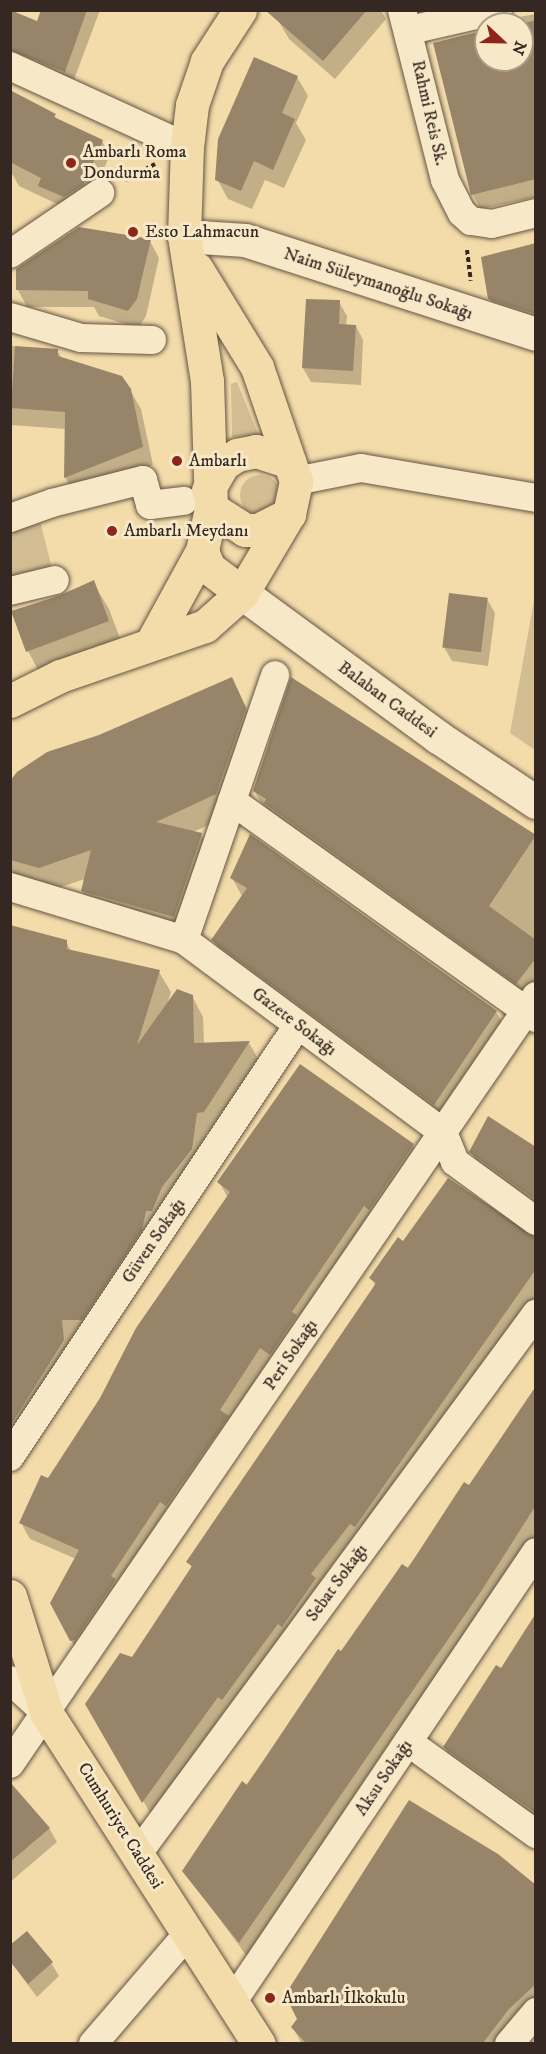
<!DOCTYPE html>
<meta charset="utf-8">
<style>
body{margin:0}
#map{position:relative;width:546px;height:2054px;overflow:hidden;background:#f3dbaa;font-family:"IM FELL DW Pica",serif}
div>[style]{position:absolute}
.green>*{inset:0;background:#d3bd93}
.round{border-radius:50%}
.shadow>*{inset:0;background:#0003}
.building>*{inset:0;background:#988569;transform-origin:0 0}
.path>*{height:4px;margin-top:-2px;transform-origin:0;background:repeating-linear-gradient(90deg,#352822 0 4.5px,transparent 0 7.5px)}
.roads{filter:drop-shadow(0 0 2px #645544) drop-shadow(0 0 2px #645544)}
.street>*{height:28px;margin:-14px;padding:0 14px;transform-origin:14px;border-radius:14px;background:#f7e8c8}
.secondary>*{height:33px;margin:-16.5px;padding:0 16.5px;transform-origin:16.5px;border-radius:16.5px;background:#f7e8c8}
.primary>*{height:33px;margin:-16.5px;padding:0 16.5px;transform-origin:16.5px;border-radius:16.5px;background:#f3dbaa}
.dots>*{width:16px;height:16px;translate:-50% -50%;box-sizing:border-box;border:3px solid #f7e8c8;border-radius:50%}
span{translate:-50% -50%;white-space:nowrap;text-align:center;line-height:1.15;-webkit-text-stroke:6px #f7e8c8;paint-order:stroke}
.street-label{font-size:18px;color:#352822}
.poi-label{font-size:18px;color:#352822}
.left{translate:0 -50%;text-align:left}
.frame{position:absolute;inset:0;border:12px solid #352822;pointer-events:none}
.north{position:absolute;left:474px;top:12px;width:60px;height:60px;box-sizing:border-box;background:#f7e8c8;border:2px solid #a99b86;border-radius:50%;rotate:112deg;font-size:16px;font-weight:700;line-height:24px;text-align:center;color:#352822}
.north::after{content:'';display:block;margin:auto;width:21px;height:27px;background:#8f2418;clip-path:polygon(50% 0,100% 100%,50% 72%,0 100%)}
</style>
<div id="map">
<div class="green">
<div style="clip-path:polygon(237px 382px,259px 436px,232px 437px,231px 384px)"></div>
<div class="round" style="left:240px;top:475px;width:40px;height:40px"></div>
<div style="clip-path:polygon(37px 509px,55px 580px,11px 591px,11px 518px)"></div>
<div style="clip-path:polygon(535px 595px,535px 750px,510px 733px)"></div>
</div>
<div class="shadow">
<div style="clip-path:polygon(10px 10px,38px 23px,43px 10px,100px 10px,72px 85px,10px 61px)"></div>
<div style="clip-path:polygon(286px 10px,381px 10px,386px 19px,335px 79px,289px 39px,278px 20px)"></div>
<div style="clip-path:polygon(536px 14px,536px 197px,481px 209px,472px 193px,443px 41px,486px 31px,486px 60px,522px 60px,522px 24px,506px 24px,513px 18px)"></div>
<div style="clip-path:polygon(297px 77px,308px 96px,296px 123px,306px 140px,284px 188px,265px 180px,252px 209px,228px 199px,217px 179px)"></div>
<div style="clip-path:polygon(10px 108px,54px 115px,58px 121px,102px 141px,110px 155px,90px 198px,72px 211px,19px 186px,10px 170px)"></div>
<div style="clip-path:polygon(150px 241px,159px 258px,146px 316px,138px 328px,99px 316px,94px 307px,27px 307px,18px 290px)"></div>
<div style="clip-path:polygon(536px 245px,536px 331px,502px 320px,489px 298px)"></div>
<div style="clip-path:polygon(339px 302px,347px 316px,346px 326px,356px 326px,363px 340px,361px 385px,311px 382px,303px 368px)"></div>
<div style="clip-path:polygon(10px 346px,57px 350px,62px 359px,130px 390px,141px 409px,153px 465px,75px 495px,65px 477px,66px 429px,11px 425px,10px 434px)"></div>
<div style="clip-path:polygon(93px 582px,109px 609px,124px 649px,43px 679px,28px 651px,13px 612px)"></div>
<div style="clip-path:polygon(487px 599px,495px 613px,488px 666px,452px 661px,444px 647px)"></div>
<div style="clip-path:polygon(232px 678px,258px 732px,229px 816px,193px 832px,201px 834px,214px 856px,187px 939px,95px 913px,82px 891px,85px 879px,52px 890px,10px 877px,10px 785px,100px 736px)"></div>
<div style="clip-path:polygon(292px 679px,536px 837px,536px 985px,526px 999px,264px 807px,254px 791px)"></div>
<div style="clip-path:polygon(232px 878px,496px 1012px,507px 1030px,445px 1122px,224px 958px,213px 940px,242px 896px)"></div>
<div style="clip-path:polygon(10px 927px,66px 941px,71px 951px,159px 972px,171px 992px,167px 1005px,192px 996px,203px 1017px,204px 1044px,249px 1043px,260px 1062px,216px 1132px,207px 1132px,202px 1170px,10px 1437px)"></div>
<div style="clip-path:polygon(413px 1145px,422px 1161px,80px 1656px,71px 1640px,76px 1559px,30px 1539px,21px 1523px,228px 1198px,219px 1182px)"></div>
<div style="clip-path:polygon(471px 1152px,536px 1152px,536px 1209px,481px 1169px)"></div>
<div style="clip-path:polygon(536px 1237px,536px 1300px,365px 1544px,153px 1818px,87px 1704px,132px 1659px,192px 1568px,188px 1562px,376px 1287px,371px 1278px,404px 1244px)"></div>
<div style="clip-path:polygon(536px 1392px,536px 1539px,249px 1959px,184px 1871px,341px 1653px,470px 1487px)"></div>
<div style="clip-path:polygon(536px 1616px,536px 1822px,454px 1764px,444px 1747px,502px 1670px)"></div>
<div style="clip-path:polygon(10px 1790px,49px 1828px,57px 1842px,10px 1882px)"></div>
<div style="clip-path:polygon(536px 1887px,536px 2013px,507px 2044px,302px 2044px,293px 2028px,299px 2020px)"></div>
<div style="clip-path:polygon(10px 1961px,51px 1963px,59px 1976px,37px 1997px)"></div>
</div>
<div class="building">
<div style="clip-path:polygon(10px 10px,37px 21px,41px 10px,87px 10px,65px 72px,10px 50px)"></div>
<div style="clip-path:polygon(265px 10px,367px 10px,323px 61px)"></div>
<div style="clip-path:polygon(536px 20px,536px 179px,471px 195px,433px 43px,482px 31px,486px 33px,486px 60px,522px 60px,521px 24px)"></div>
<div style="clip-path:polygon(254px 57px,298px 76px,282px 113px,295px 119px,273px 170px,254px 161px,241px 191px,215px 180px,218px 139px)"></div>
<div style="clip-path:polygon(10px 90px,56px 114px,54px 117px,103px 140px,83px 185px,64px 197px,38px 186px,41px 178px,10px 162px)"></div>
<div style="clip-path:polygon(79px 227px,151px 239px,137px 299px,128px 311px,88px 299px,88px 291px,16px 290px,16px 269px)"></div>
<div style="clip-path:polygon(536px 243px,536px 314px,488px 299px,481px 257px)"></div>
<div style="clip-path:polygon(306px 299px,340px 300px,339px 324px,356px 325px,353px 371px,302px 368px)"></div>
<div style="clip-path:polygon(15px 346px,58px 349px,58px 356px,122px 376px,131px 389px,143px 447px,64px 478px,65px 412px,11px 408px)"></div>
<div style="clip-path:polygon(94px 580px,109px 621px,26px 652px,11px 611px,59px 596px)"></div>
<div style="left:449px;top:593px;width:39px;height:55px;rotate:7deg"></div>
<div style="clip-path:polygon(232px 677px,246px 708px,216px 794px,156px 822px,202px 833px,174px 917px,81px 891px,91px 850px,39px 868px,10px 860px,10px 781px,17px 772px,47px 752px,99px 735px)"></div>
<div style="clip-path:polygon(291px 677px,536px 835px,489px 906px,536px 940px,536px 958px,516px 984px,264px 803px,266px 799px,253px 791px)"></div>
<div style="clip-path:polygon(250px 834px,497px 1011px,434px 1105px,211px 940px,247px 888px,230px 878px)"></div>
<div style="clip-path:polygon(10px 925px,67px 940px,67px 949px,160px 970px,137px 1045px,177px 989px,193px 995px,194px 1043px,250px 1041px,204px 1112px,197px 1113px,192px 1149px,162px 1187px,152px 1211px,146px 1211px,142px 1230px,82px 1320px,62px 1320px,64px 1340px,10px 1426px)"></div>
<div style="clip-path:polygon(300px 1064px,414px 1144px,369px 1210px,364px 1206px,292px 1312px,297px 1315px,270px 1355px,260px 1348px,220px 1410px,229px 1416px,166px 1506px,160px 1502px,111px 1576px,116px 1579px,113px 1584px,75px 1640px,70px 1641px,50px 1603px,79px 1550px,19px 1523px,41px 1475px,48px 1478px,100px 1398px,136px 1328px,230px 1192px,217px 1182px)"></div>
<div style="clip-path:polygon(488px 1116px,536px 1147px,536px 1200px,469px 1152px)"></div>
<div style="clip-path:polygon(448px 1178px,536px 1237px,536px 1269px,355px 1527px,350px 1524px,311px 1574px,316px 1578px,282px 1627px,278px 1624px,222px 1700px,218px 1697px,142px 1803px,85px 1704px,120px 1653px,132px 1657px,192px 1566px,186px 1562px,376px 1283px,369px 1278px,398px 1237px,403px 1241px)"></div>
<div style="clip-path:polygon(536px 1386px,536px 1505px,482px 1590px,239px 1943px,182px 1871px,242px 1781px,247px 1785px,338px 1649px,341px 1651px,402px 1564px,408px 1568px,464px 1482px,469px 1485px)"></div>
<div style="clip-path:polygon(536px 1613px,536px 1813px,443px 1747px,496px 1665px,501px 1668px)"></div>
<div style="clip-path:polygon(10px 1782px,50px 1828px,10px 1862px)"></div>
<div style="clip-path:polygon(409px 1800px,498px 1854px,536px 1885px,536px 1984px,509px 2009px,483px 2043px,306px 2043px,291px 2027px,297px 2019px,285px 1995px)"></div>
<div style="clip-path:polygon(27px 1931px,53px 1962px,28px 1984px,10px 1961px,10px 1945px)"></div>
</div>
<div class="path">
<div style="left:125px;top:180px;width:34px;rotate:-28deg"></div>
<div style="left:467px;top:250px;width:31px;rotate:83deg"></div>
</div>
<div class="roads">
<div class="street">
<div style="left:402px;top:10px;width:175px;rotate:75.8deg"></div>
<div style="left:445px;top:180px;width:37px;rotate:63deg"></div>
<div style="left:462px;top:213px;width:12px;rotate:42deg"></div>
<div style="left:471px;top:221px;width:21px;rotate:8deg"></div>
<div style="left:492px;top:224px;width:45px;rotate:-14deg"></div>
<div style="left:410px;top:30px;width:90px;rotate:-12.8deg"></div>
<div style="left:10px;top:66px;width:195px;rotate:24.6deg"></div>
<div style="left:10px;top:254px;width:109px;rotate:-34.1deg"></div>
<div style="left:10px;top:317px;width:74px;rotate:16.5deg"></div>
<div style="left:81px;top:338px;width:71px;rotate:1.6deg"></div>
<div style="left:296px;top:481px;width:66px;rotate:-11.3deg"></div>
<div style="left:361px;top:468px;width:178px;rotate:9.7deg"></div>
<div style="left:10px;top:518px;width:45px;rotate:-19.7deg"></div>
<div style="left:52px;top:503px;width:94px;rotate:-14.2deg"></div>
<div style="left:143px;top:480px;width:26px;rotate:74deg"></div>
<div style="left:150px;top:505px;width:34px;rotate:-7deg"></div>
<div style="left:10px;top:591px;width:46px;rotate:-13.7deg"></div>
<div style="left:232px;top:801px;width:374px;rotate:35.5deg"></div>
<div style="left:10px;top:887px;width:182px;rotate:16.9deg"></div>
<div style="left:184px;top:940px;width:322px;rotate:36.6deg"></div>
<div style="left:443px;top:1132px;width:32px;rotate:68deg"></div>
<div style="left:455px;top:1162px;width:100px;rotate:36.1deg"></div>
<div style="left:184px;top:940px;width:280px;rotate:-71deg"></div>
<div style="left:10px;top:1457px;width:519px;rotate:-56.31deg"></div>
<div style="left:10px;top:1680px;width:50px;rotate:42.6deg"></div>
<div style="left:408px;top:1742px;width:158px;rotate:35.7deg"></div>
<div style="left:10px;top:1764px;width:931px;rotate:-55.59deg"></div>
<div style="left:139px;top:1852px;width:669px;rotate:-53.58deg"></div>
<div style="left:231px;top:2004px;width:545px;rotate:-55.99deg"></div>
<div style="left:93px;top:2044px;width:143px;rotate:-49.3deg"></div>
<div style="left:509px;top:2044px;width:42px;rotate:-49.8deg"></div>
</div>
<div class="secondary">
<div style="left:184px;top:236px;width:61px;rotate:3.8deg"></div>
<div style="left:245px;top:240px;width:306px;rotate:17.9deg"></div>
<div style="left:242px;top:593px;width:243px;rotate:36.3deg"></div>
<div style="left:438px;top:737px;width:118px;rotate:33.6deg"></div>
</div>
<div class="primary">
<div style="left:208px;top:490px;width:30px;rotate:-60deg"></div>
<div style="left:223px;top:464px;width:17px;rotate:-33deg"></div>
<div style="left:237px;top:455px;width:19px;rotate:-12deg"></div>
<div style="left:256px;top:451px;width:35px;rotate:18deg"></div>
<div style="left:211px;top:508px;width:40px;rotate:32.9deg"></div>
<div style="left:245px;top:530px;width:13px"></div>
<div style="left:258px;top:530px;width:35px;rotate:-27deg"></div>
<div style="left:202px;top:551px;width:18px;rotate:68deg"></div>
<div style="left:209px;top:568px;width:41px;rotate:37.1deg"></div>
<div style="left:151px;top:644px;width:106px;rotate:-61.3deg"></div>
<div style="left:202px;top:551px;width:44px;rotate:-78.2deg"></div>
<div style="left:211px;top:508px;width:127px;rotate:-91.8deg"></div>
<div style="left:207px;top:381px;width:147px;rotate:-99deg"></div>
<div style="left:184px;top:236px;width:89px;rotate:-88.1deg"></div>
<div style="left:187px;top:147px;width:42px;rotate:-83.2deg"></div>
<div style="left:192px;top:105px;width:46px;rotate:-71.2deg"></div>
<div style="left:207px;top:61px;width:61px;rotate:-57.1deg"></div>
<div style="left:10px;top:701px;width:56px;rotate:-26.6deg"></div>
<div style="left:60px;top:676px;width:153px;rotate:-19deg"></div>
<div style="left:205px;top:626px;width:50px;rotate:-41.7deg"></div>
<div style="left:242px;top:593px;width:92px;rotate:-59.3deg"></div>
<div style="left:289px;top:514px;width:34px;rotate:-78deg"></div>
<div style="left:296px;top:481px;width:120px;rotate:-108.9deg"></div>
<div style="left:257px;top:367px;width:116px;rotate:-121.6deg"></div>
<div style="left:10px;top:1596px;width:124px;rotate:72.6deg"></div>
<div style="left:47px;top:1714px;width:392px;rotate:57.3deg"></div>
</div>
</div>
<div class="dots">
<div style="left:71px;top:163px;background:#8f2418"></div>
<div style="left:133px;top:232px;background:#8f2418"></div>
<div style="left:177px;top:461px;background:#8f2418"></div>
<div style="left:112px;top:531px;background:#8f2418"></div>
<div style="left:270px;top:1998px;background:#8f2418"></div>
</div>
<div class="street-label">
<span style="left:429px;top:113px;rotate:77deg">Rahmi Reis Sk.</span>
<span style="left:378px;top:284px;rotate:18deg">Naim Süleymanoğlu Sokağı</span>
<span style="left:387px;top:700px;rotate:36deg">Balaban Caddesi</span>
<span style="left:294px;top:1022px;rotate:37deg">Gazete Sokağı</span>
<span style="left:154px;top:1241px;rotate:-56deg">Güven Sokağı</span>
<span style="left:291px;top:1355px;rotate:-56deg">Peri Sokağı</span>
<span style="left:337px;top:1583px;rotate:-54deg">Sebat Sokağı</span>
<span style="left:384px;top:1778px;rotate:-56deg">Aksu Sokağı</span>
<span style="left:120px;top:1826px;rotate:58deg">Cumhuriyet Caddesi</span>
</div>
<div class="poi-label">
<span class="left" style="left:83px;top:163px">Ambarlı Roma<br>Dondurma</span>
<span class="left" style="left:145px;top:232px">Esto Lahmacun</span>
<span class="left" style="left:189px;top:461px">Ambarlı</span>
<span class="left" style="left:124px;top:531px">Ambarlı Meydanı</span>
<span class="left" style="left:282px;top:1998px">Ambarlı İlkokulu</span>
</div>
<div class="frame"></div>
<div class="north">N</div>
</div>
